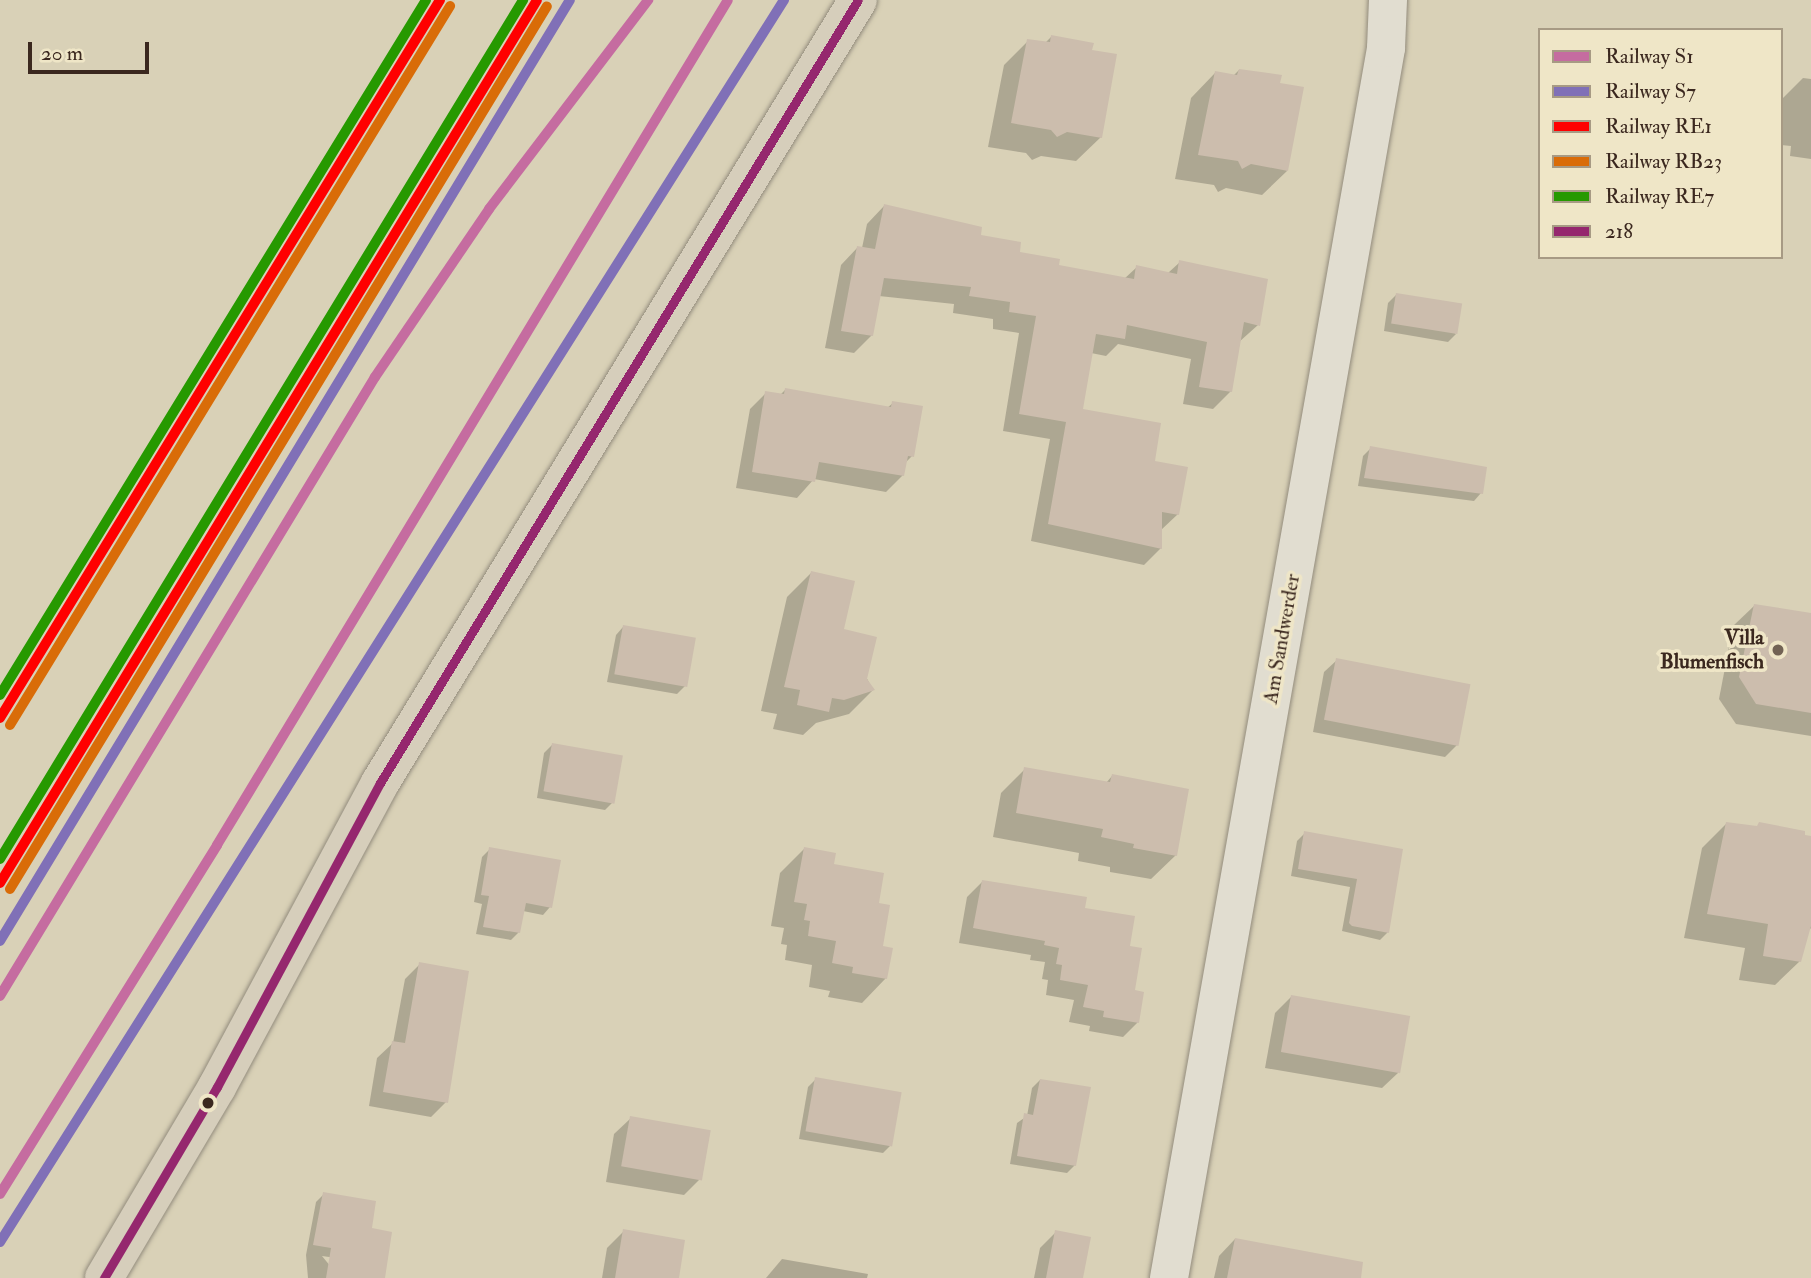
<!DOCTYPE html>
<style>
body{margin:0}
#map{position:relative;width:1811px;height:1278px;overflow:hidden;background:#d9d1b7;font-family:"IM FELL Double Pica",serif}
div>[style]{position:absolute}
.shadow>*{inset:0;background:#0003}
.building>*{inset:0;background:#ccbdad;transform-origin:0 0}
.roads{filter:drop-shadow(0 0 2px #938c7d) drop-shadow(0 0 2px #938c7d)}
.minor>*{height:38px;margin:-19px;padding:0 19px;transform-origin:19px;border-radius:19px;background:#e1ddd0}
.major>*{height:38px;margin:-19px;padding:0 19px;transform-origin:19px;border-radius:19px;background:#d6cebb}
.bus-1>*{height:9px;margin:-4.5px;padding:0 4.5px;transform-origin:4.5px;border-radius:4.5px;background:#95276e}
.rail-1>*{height:10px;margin:-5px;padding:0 5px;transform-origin:5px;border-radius:5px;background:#c56ca0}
.rail-2>*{height:10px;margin:-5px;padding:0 5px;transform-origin:5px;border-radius:5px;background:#8070b7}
.rail-3>*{height:10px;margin:-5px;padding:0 5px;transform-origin:5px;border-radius:5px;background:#f00}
.rail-4>*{height:10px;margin:-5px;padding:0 5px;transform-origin:5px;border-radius:5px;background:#d96c08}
.rail-5>*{height:10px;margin:-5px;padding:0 5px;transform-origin:5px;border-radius:5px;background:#269900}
.dots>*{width:19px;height:19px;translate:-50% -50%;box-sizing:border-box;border:4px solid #efe6c7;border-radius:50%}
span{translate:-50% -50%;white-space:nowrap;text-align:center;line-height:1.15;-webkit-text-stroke:7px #efe6c7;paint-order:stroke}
.poi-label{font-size:21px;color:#3b281f;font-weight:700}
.right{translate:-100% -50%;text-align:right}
.street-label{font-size:21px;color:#3b281f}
.legend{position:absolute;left:1538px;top:28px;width:245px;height:231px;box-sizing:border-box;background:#efe6c7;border:2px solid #a79a84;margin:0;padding:9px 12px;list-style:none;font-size:21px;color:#3b281f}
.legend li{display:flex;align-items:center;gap:14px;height:35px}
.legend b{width:35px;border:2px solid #a79a84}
.scale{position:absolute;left:28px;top:42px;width:121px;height:32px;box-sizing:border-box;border:4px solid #3b281f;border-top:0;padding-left:9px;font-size:21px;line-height:24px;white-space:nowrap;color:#3b281f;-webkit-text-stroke:5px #efe6c7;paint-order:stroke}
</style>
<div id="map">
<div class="shadow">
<div style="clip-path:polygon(1051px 37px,1091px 52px,1101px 137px,1076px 161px,1041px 156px,1032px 160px,1026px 153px,988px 147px,1004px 65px,1028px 41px,1045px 43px)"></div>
<div style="clip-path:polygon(1239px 70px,1287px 171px,1262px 195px,1226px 188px,1218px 192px,1214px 185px,1175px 179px,1191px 98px,1215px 73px,1233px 76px)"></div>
<div style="clip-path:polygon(1803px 78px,1811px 79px,1811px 159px,1790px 156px,1791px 146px,1781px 145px,1783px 98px)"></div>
<div style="clip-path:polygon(884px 206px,1057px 266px,1124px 279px,1137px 267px,1168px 273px,1180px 262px,1258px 325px,1239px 342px,1231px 391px,1213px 409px,1183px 404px,1191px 359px,1118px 344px,1106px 356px,1091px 353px,1081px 411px,1153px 463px,1178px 514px,1160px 531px,1161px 548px,1144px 565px,1031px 541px,1050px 439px,1003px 431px,1019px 333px,993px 329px,993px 319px,953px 313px,954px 304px,879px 296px,872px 335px,854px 353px,825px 348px,841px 265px,858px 247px,862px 248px,867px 224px)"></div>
<div style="clip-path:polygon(1396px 295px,1456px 334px,1448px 342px,1384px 331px,1388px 303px)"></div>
<div style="clip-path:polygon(785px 390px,887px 408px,893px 403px,912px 456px,905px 463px,903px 475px,886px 492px,814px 479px,797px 498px,736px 488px,750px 409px,766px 393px,780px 395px)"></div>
<div style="clip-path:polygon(1371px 448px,1481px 493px,1474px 501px,1358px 486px,1363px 456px)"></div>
<div style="clip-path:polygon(811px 573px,873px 690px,849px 714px,816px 723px,803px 735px,773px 729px,777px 714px,761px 711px,787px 597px)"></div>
<div style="clip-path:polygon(1754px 606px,1811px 614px,1811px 736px,1736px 724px,1719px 699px,1733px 626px)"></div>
<div style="clip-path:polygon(623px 627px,685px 686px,677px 694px,607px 682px,616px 635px)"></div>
<div style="clip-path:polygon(1337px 660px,1457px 745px,1445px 757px,1313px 732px,1324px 672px)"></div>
<div style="clip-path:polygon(552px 745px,613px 802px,605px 810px,537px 798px,544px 753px)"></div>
<div style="clip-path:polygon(1025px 769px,1106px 783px,1112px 776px,1176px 855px,1151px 879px,1110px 872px,1110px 867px,1078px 861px,1079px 853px,993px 837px,1001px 793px)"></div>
<div style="clip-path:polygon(1726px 824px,1811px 838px,1811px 928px,1805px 934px,1800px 961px,1775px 985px,1739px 980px,1745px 948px,1684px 938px,1702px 848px)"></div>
<div style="clip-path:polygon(1305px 833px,1401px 850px,1388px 932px,1380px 940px,1342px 931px,1350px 887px,1291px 876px,1297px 841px)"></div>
<div style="clip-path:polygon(490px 849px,550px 907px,543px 915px,523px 911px,519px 932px,511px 940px,476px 934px,482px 904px,474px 902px,482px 857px)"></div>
<div style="clip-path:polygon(804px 849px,832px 866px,877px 904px,886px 978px,862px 1003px,828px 997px,830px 991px,809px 987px,812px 965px,785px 960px,787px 945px,781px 944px,784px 928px,771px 926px,780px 873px)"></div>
<div style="clip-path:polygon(982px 882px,1083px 909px,1128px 948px,1138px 1022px,1123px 1037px,1089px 1031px,1090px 1026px,1069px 1022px,1074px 1000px,1046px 995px,1048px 980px,1042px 979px,1045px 962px,1030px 960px,1031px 955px,959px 943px,967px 897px)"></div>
<div style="clip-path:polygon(420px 964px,446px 1102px,431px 1117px,369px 1106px,377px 1058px,393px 1043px,405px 979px)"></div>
<div style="clip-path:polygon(1291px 997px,1399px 1072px,1382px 1088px,1265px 1068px,1275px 1013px)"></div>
<div style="clip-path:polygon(816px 1079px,891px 1145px,883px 1153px,799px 1139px,808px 1087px)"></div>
<div style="clip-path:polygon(1040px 1080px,1075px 1165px,1067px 1173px,1010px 1164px,1017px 1123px,1027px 1116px,1032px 1088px)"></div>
<div style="clip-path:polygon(631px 1118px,700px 1179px,684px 1195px,606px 1182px,614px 1134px)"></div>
<div style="clip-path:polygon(324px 1194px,358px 1261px,322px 1256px,340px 1278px,308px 1278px,306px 1255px,316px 1202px)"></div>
<div style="clip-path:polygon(624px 1231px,677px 1278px,602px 1278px,607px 1248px)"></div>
<div style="clip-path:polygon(1056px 1232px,1082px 1278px,1034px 1278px,1040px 1248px)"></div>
<div style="clip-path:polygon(1235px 1239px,1314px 1278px,1214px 1278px,1219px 1256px)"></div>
<div style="clip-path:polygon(782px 1259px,868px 1274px,867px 1278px,766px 1278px)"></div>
</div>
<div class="building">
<div style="clip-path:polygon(1051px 35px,1094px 43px,1092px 50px,1117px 54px,1102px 138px,1067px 132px,1057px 137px,1051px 130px,1011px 123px,1027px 39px,1050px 42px)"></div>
<div style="clip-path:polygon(1239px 69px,1282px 75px,1280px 83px,1304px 87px,1288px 171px,1251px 164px,1242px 169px,1238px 161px,1198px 155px,1215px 71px,1237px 75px)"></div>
<div style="clip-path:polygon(884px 204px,982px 227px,981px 235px,1021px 242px,1020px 252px,1060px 259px,1059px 265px,1134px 279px,1136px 265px,1177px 274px,1179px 260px,1268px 279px,1260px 326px,1244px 322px,1232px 392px,1199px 387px,1207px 342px,1127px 325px,1125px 339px,1096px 334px,1083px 409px,1161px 423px,1155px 461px,1188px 467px,1179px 515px,1162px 512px,1162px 549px,1048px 524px,1066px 422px,1019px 414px,1036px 316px,1009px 312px,1010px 302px,969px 296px,971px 287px,884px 278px,873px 336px,841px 331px,857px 246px,875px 249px)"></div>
<div style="left:1396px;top:293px;width:67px;height:31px;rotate:9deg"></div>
<div style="clip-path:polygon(785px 388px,891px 407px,892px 401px,923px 406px,914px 457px,908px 456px,904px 476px,819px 462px,815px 482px,752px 472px,765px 391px,784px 394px)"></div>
<div style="clip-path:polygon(1370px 446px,1487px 467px,1483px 494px,1364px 478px)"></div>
<div style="clip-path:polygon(811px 571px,855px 581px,844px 629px,877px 637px,867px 679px,875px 690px,844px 700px,832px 698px,829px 712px,797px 705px,800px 690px,784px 687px)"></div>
<div style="clip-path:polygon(1754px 604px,1811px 613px,1811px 713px,1756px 704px,1739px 677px)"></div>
<div style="left:623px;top:625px;width:74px;height:50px;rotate:10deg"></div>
<div style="left:1336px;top:658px;width:137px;height:63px;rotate:11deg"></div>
<div style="left:552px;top:743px;width:72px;height:49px;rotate:10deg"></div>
<div style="clip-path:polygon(1024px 767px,1110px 782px,1112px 774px,1189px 789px,1177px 856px,1133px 848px,1134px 844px,1101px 837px,1103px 829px,1016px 813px)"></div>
<div style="clip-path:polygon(1726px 822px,1757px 826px,1759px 822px,1805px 831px,1805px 835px,1811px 836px,1811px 926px,1801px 962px,1763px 956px,1768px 924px,1707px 914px)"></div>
<div style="clip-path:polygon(1304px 831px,1403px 849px,1389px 933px,1352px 926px,1349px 923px,1357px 879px,1298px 869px)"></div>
<div style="clip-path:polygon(489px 847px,561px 860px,552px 908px,526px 903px,520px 933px,483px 927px,489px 896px,481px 895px)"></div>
<div style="clip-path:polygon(804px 847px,836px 853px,834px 864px,884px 873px,879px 903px,890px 905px,883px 946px,893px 948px,887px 979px,852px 973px,853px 967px,832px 963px,836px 941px,808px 936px,810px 921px,804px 920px,807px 904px,794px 902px)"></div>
<div style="clip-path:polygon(982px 880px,1087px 897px,1085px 908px,1135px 916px,1130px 946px,1142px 948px,1135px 990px,1144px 992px,1139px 1023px,1103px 1017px,1104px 1011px,1083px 1007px,1088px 985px,1060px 980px,1062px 965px,1056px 964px,1059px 948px,1044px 945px,1045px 941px,973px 928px)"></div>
<div style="clip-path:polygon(419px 962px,469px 971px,448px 1103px,383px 1092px,392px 1041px,405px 1043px)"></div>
<div style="left:1291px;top:995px;width:121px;height:58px;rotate:10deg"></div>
<div style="left:815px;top:1077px;width:88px;height:55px;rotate:10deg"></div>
<div style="clip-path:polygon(1040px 1079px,1091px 1087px,1076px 1166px,1017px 1156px,1024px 1113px,1033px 1115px)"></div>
<div style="left:630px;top:1116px;width:82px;height:51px;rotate:10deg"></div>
<div style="clip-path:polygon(323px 1192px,376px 1201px,372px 1228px,392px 1232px,385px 1278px,326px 1278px,331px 1248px,313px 1245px)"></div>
<div style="clip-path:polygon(623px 1229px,685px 1240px,679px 1278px,615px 1278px)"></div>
<div style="clip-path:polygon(1055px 1230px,1091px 1237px,1083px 1278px,1046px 1278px)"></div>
<div style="clip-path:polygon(1235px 1238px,1363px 1262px,1361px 1278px,1227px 1278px)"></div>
</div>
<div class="roads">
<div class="minor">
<div style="left:1169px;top:1278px;width:1249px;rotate:-79.99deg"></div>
<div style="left:1386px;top:48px;width:48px;rotate:-87.6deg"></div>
</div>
<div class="major">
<div style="left:104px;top:1278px;width:222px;rotate:-59.4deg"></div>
<div style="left:217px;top:1087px;width:345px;rotate:-61.8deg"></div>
<div style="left:380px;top:783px;width:917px;rotate:-58.6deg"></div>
</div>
</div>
<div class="bus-1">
<div style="left:104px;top:1278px;width:222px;rotate:-59.4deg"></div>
<div style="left:217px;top:1087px;width:345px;rotate:-61.8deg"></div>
<div style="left:380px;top:783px;width:917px;rotate:-58.6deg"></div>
</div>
<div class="rail-1">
<div style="left:0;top:996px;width:724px;rotate:-58.79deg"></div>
<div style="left:375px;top:377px;width:203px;rotate:-55.8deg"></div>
<div style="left:489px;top:209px;width:263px;rotate:-52.7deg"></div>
<div style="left:0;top:1194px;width:411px;rotate:-58.1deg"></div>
<div style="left:217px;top:845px;width:987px;rotate:-58.84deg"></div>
</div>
<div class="rail-2">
<div style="left:0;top:941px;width:1100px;rotate:-58.8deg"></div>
<div style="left:0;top:1242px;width:1469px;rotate:-57.74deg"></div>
</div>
<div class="rail-3">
<div style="left:0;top:718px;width:842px;rotate:-58.5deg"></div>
<div style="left:0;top:883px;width:1033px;rotate:-58.69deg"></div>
</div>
<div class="rail-4">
<div style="left:10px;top:725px;width:843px;rotate:-58.53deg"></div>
<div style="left:10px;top:889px;width:1033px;rotate:-58.69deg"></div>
</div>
<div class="rail-5">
<div style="left:0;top:695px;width:815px;rotate:-58.49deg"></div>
<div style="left:0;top:859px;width:1006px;rotate:-58.66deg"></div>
</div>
<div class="dots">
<div style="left:1778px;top:650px;background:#726354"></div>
<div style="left:208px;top:1103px;background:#3b281f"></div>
</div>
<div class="poi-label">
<span class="right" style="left:1764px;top:650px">Villa<br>Blumenfisch</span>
</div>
<div class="street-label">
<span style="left:1282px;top:639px;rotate:-80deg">Am Sandwerder</span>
</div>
<ul class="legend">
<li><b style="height:9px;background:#c56ca0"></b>Railway S1</li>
<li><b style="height:9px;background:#8070b7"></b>Railway S7</li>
<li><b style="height:9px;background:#f00"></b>Railway RE1</li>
<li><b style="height:9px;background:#d96c08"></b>Railway RB23</li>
<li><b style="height:9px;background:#269900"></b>Railway RE7</li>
<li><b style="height:9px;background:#95276e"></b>218</li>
</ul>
<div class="scale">20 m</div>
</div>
